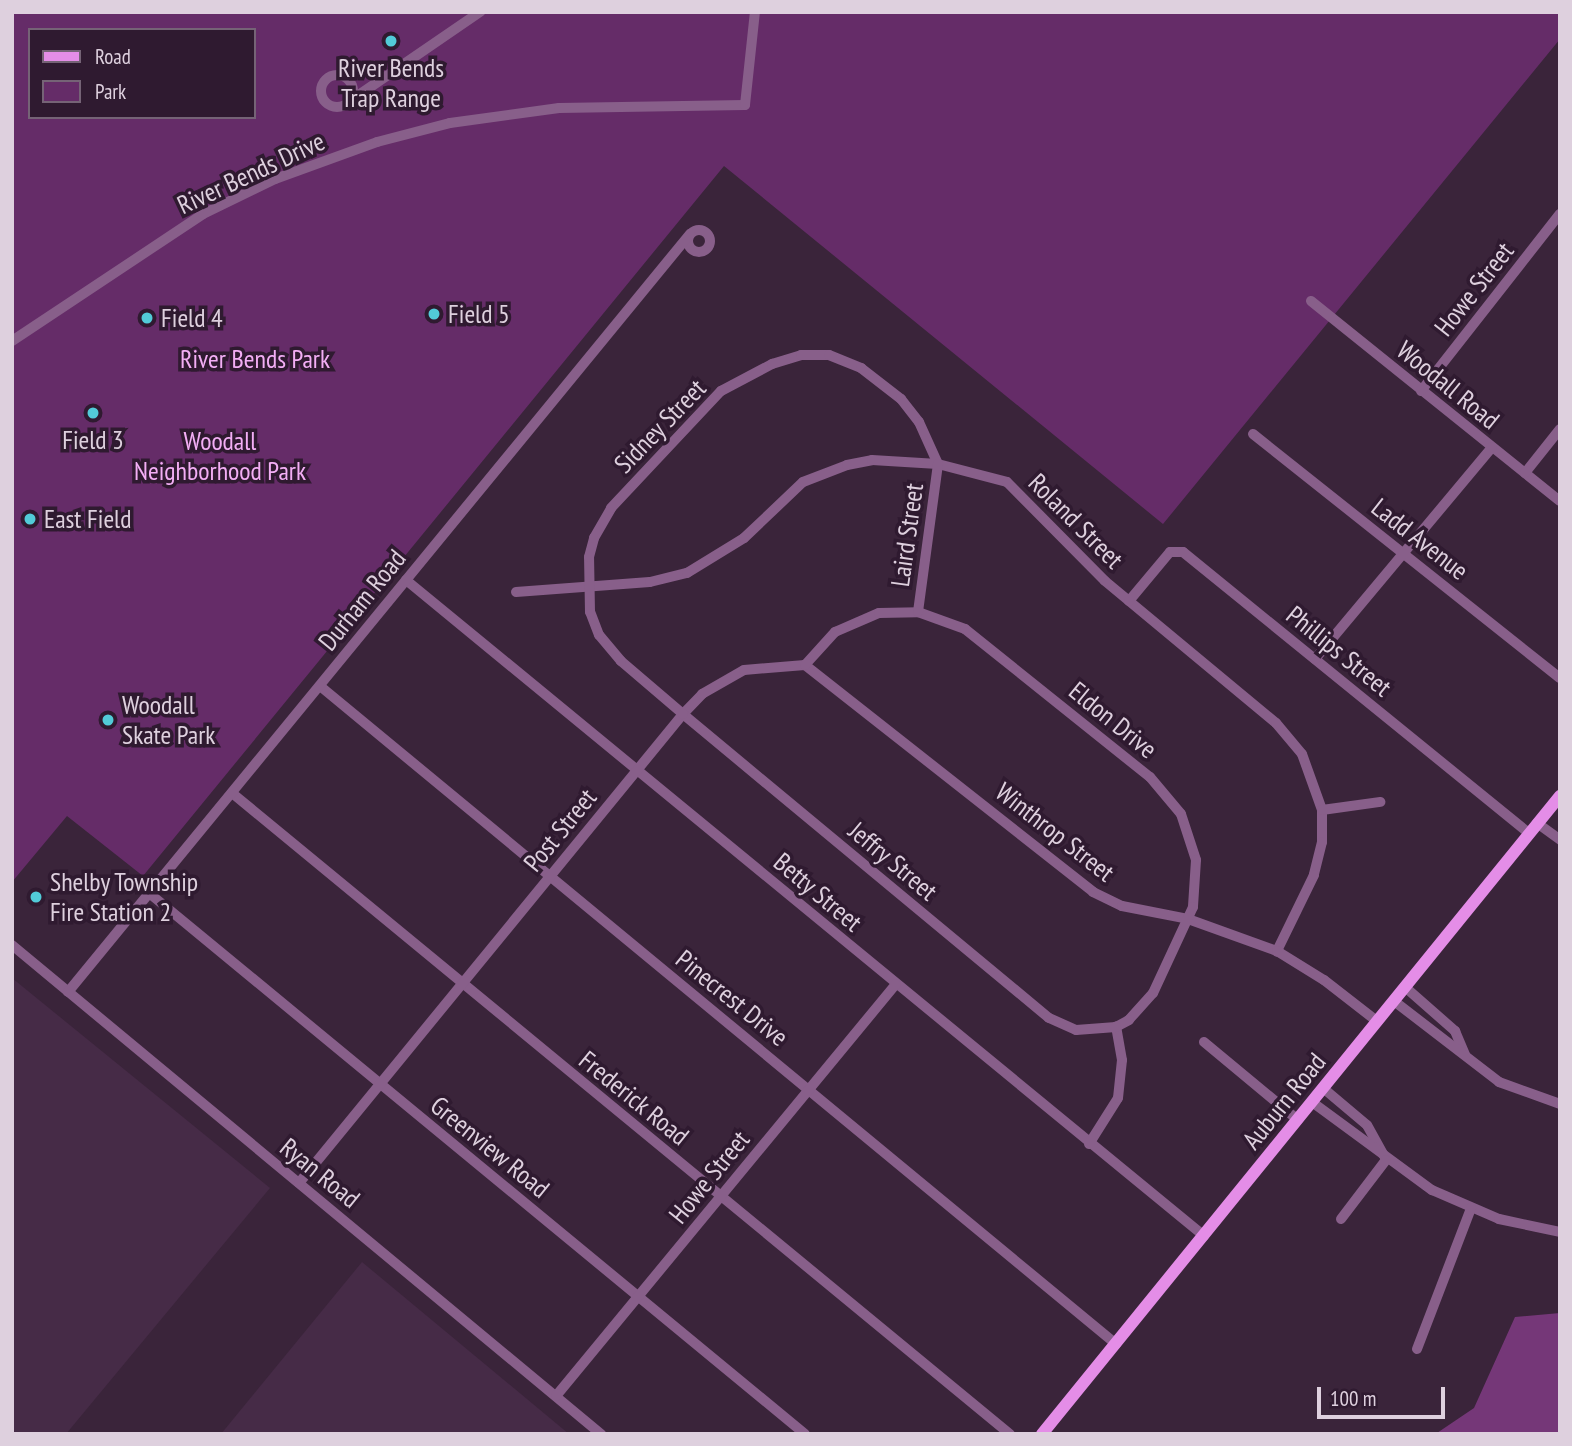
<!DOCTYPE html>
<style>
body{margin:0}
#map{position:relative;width:1572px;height:1446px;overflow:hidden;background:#3a243a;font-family:"PT Sans Narrow",sans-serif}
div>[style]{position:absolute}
.built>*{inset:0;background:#462b47}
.green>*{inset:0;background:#652c68}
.forest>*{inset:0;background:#753778}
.minor>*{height:10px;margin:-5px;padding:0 5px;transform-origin:5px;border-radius:5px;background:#885f8a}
.minor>.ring{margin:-5px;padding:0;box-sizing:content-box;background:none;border:10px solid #885f8a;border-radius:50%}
.major>*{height:12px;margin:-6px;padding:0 6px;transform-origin:6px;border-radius:6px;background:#e48de7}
.dots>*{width:19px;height:19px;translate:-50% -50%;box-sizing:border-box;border:4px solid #2f1a30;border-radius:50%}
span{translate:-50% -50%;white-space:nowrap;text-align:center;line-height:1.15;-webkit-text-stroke:7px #2f1a30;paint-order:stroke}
.poi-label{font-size:26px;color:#ded0de}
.left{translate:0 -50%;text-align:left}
.street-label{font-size:26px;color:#ded0de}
.park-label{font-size:26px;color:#f3aef5}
.frame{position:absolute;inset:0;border:14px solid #ded0de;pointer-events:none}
.legend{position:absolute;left:28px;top:28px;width:228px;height:91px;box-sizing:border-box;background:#2f1a30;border:2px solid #756376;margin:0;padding:9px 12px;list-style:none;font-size:21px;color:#ded0de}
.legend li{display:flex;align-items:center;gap:14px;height:35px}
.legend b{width:35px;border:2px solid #756376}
.scale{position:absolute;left:1317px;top:1387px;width:128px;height:32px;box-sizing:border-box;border:4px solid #ded0de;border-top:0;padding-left:9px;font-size:21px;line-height:24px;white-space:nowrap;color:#ded0de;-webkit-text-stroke:5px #2f1a30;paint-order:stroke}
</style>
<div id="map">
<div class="built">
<div style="clip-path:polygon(12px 978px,270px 1188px,66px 1434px,12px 1434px)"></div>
<div style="clip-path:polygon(362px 1262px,569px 1434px,221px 1434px)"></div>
</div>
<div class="green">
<div style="clip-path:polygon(evenodd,12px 12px,1560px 12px,1560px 39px,1163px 524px,724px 166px,143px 876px,67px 816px,12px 882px,12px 12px,30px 30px,254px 30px,254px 117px,30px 117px,30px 30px)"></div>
</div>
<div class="forest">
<div style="clip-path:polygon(1560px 1313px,1560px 1434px,1437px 1433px,1474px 1408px,1515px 1317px)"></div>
</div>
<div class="minor">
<div class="ring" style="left:321px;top:75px;width:22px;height:22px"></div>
<div style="left:350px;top:101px;width:158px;rotate:-34.4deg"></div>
<div class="ring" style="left:688px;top:230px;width:12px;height:12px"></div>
<div style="left:1311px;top:301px;width:319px;rotate:38.8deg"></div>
<div style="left:12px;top:341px;width:229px;rotate:-33.6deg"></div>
<div style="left:203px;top:214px;width:80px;rotate:-25.9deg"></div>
<div style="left:275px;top:179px;width:109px;rotate:-19.9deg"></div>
<div style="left:377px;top:142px;width:75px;rotate:-14.6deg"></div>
<div style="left:450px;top:123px;width:110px;rotate:-7.8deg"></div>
<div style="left:559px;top:108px;width:186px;rotate:-0.9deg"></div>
<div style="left:745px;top:105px;width:94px;rotate:-83.9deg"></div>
<div style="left:1421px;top:391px;width:225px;rotate:-51.9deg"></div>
<div style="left:1253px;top:434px;width:392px;rotate:38.5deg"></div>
<div style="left:1525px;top:473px;width:56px;rotate:-51.5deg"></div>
<div style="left:406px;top:580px;width:1033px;rotate:39.42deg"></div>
<div style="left:516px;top:592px;width:134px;rotate:-4.3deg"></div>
<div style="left:650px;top:582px;width:38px;rotate:-14deg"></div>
<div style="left:687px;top:573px;width:67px;rotate:-31.6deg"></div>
<div style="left:744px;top:538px;width:81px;rotate:-43.5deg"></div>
<div style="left:803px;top:482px;width:47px;rotate:-21.1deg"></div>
<div style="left:847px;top:465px;width:25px;rotate:-11deg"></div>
<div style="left:872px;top:460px;width:66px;rotate:3.5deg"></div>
<div style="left:938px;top:464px;width:71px;rotate:14.6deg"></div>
<div style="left:1007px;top:482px;width:139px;rotate:45.3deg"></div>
<div style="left:1105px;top:581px;width:222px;rotate:39.7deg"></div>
<div style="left:1276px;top:723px;width:40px;rotate:50deg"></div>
<div style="left:1302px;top:754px;width:59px;rotate:70.3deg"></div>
<div style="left:1322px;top:810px;width:32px;rotate:90deg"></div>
<div style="left:1322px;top:842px;width:34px;rotate:104deg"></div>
<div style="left:1314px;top:875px;width:85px;rotate:116deg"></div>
<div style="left:1129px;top:601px;width:64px;rotate:-50.1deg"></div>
<div style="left:1170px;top:552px;width:13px"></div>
<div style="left:1183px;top:552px;width:446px;rotate:39.1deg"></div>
<div style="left:1315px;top:659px;width:276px;rotate:-50.1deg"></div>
<div style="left:805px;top:665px;width:367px;rotate:38.2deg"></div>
<div style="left:1093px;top:892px;width:32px;rotate:26deg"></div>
<div style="left:1122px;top:906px;width:67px;rotate:11.1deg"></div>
<div style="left:1188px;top:919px;width:95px;rotate:19.8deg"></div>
<div style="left:1277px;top:951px;width:55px;rotate:31.7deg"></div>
<div style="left:1324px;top:980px;width:68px;rotate:37.9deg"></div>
<div style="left:320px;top:686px;width:1033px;rotate:39.58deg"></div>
<div style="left:232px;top:793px;width:1008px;rotate:39.49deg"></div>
<div style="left:1322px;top:810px;width:59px;rotate:-7.9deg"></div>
<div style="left:1537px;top:823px;width:29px;rotate:36deg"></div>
<div style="left:149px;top:893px;width:850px;rotate:39.51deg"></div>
<div style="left:12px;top:945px;width:766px;rotate:39.7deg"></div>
<div style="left:1405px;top:987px;width:67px;rotate:41.3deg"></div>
<div style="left:1455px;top:1031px;width:26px;rotate:67deg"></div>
<div style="left:68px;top:992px;width:981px;rotate:-50.63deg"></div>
<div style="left:1394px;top:1001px;width:133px;rotate:37.6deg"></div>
<div style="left:1499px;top:1082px;width:65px;rotate:19.8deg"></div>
<div style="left:1204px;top:1042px;width:122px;rotate:39.7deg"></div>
<div style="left:1323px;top:1088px;width:57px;rotate:40.1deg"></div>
<div style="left:1367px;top:1125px;width:39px;rotate:61deg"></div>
<div style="left:1312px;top:1102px;width:149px;rotate:36.3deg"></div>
<div style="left:1432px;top:1190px;width:73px;rotate:23.4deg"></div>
<div style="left:1499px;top:1219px;width:62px;rotate:12deg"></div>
<div style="left:1089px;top:1144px;width:54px;rotate:-57.8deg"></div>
<div style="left:1118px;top:1098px;width:38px;rotate:-84deg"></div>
<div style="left:1122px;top:1060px;width:34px;rotate:-100deg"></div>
<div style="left:299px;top:1183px;width:606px;rotate:-50.69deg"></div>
<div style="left:683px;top:714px;width:28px;rotate:-46deg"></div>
<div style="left:702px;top:694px;width:48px;rotate:-29.7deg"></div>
<div style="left:744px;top:670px;width:61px;rotate:-4.7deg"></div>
<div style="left:805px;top:665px;width:45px;rotate:-47.7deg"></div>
<div style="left:835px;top:632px;width:48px;rotate:-23.4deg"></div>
<div style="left:879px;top:613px;width:39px;rotate:-1deg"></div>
<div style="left:918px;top:612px;width:50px;rotate:19.9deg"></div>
<div style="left:965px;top:629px;width:237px;rotate:38.7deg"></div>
<div style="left:1150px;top:777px;width:48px;rotate:50deg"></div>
<div style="left:1181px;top:814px;width:48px;rotate:71.9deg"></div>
<div style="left:1196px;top:860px;width:47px;rotate:93.7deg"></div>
<div style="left:1193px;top:907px;width:95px;rotate:114.9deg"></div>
<div style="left:1153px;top:993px;width:36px;rotate:132deg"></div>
<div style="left:1129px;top:1020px;width:15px;rotate:152deg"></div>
<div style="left:1116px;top:1027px;width:40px;rotate:175.7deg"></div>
<div style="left:1076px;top:1030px;width:30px;rotate:-156deg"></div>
<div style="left:1049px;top:1018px;width:476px;rotate:-140.3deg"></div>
<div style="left:683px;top:714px;width:82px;rotate:-139.5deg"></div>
<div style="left:621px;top:661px;width:34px;rotate:-130deg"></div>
<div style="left:599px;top:635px;width:25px;rotate:-111deg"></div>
<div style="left:590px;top:612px;width:55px;rotate:-91deg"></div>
<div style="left:589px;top:557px;width:20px;rotate:-75deg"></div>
<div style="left:594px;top:538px;width:34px;rotate:-60deg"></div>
<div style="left:611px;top:508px;width:161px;rotate:-46.8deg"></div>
<div style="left:721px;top:391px;width:58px;rotate:-27.9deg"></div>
<div style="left:772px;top:364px;width:30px;rotate:-17deg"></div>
<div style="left:801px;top:355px;width:28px"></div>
<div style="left:829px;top:355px;width:35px;rotate:22deg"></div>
<div style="left:861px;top:368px;width:51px;rotate:37.8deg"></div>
<div style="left:901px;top:399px;width:29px;rotate:52deg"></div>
<div style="left:919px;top:422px;width:46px;rotate:65.7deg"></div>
<div style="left:938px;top:464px;width:149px;rotate:97.7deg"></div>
<div style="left:1341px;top:1219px;width:74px;rotate:-52.7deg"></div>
<div style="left:1417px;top:1349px;width:151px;rotate:-69deg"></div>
<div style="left:556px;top:1396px;width:534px;rotate:-50.47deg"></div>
</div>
<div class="major">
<div style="left:1042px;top:1434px;width:822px;rotate:-50.93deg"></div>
</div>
<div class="dots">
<div style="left:391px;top:41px;background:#52cbd8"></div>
<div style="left:434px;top:314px;background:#52cbd8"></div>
<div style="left:147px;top:318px;background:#52cbd8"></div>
<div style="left:93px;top:413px;background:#52cbd8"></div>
<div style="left:30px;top:519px;background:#52cbd8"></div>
<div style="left:108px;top:720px;background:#52cbd8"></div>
<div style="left:36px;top:897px;background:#52cbd8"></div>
</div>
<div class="poi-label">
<span style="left:391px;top:83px">River Bends<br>Trap Range</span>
<span class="left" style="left:448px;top:314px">Field 5</span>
<span class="left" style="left:161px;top:318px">Field 4</span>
<span style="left:93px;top:440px">Field 3</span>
<span class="left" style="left:44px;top:519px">East Field</span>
<span class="left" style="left:122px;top:720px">Woodall<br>Skate Park</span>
<span class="left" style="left:50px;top:897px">Shelby Township<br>Fire Station 2</span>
</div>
<div class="street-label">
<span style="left:251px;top:173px;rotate:-25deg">River Bends Drive</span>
<span style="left:1474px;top:289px;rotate:-52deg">Howe Street</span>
<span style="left:1448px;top:385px;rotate:39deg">Woodall Road</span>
<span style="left:660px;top:426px;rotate:-46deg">Sidney Street</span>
<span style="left:1076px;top:521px;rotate:45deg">Roland Street</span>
<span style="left:907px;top:535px;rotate:-82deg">Laird Street</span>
<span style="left:1420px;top:539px;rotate:38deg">Ladd Avenue</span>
<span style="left:362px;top:600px;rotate:-51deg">Durham Road</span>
<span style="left:1339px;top:651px;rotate:39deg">Phillips Street</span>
<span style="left:1113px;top:720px;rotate:39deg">Eldon Drive</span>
<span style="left:560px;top:830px;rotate:-51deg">Post Street</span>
<span style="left:1055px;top:832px;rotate:38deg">Winthrop Street</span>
<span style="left:893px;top:861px;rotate:40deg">Jeffry Street</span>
<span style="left:818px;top:892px;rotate:40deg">Betty Street</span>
<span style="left:732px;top:998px;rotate:39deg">Pinecrest Drive</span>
<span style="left:634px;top:1098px;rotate:39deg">Frederick Road</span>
<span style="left:1284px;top:1101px;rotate:-51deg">Auburn Road</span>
<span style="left:490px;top:1147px;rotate:39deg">Greenview Road</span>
<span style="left:320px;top:1173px;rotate:39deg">Ryan Road</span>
<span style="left:709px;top:1177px;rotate:-51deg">Howe Street</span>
</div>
<div class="park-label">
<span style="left:255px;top:359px">River Bends Park</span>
<span style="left:220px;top:456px">Woodall<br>Neighborhood Park</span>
</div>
<div class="frame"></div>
<ul class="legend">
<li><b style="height:9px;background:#e48de7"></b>Road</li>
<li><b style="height:19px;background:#652c68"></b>Park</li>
</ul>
<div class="scale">100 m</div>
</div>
